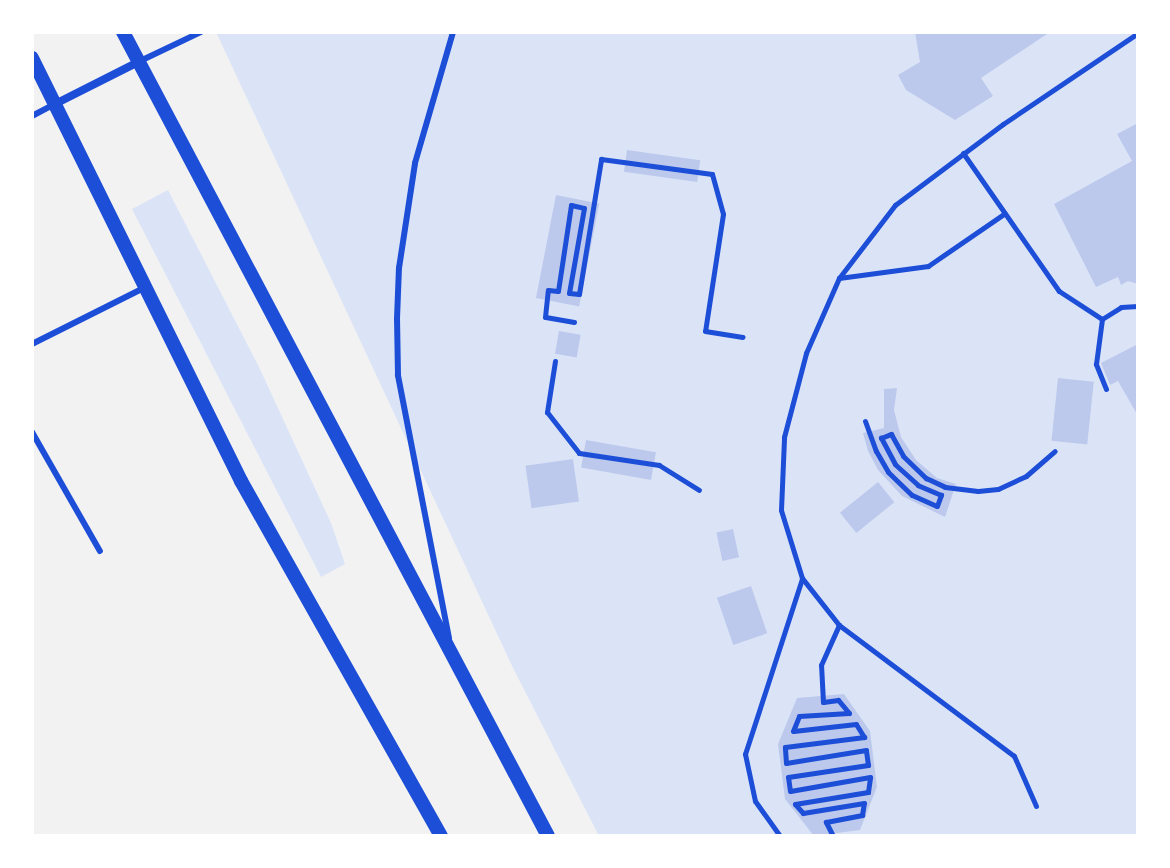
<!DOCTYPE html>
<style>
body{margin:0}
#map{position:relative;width:1170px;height:868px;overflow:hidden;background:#f2f2f2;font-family:"IBM Plex Sans",sans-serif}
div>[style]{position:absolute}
.green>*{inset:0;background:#dbe4f7}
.building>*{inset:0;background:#bdc9ec;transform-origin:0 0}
.path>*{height:5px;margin:-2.5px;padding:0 2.5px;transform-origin:2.5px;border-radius:2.5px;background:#1d4ed8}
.service>*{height:6px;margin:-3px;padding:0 3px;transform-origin:3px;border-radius:3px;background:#1d4ed8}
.minor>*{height:8px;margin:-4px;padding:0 4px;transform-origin:4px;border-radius:4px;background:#1d4ed8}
.tertiary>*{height:14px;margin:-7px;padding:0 7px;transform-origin:7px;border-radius:7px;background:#1d4ed8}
span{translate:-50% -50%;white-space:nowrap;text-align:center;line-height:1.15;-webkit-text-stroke:6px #fff;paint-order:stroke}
.frame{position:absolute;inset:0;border:34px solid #fff;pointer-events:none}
</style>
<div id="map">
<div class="green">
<div style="clip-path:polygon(216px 32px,1138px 32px,1138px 836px,599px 836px,513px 668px)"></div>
<div style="clip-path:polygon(168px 190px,259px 367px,331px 523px,345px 564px,321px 577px,132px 209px)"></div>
</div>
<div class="building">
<div style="clip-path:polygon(915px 32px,1050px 32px,981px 78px,993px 96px,955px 120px,906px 90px,898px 75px,920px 62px)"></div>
<div style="clip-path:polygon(1138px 123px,1138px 284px,1128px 281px,1121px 285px,1118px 277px,1096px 287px,1054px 204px,1132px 161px,1117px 134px)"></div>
<div style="left:627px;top:150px;width:74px;height:22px;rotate:8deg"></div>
<div style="left:556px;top:195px;width:44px;height:105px;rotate:11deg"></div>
<div style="left:559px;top:331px;width:22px;height:23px;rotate:10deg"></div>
<div style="clip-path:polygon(1138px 344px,1138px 416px,1118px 381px,1110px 385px,1101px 363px)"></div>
<div style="left:1058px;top:378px;width:36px;height:63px;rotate:6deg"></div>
<div style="clip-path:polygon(897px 388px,894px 410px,901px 437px,916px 460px,937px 478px,956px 484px,945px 517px,902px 496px,878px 470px,868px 451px,863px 433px,884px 428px,884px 389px)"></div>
<div style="left:586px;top:440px;width:71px;height:28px;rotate:10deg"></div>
<div style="left:573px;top:459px;width:43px;height:48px;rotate:82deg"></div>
<div style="left:878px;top:482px;width:26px;height:49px;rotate:51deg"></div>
<div style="left:733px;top:529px;width:29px;height:17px;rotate:78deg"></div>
<div style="left:751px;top:586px;width:50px;height:36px;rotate:71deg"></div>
<div style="clip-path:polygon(844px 694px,870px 731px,877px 787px,860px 830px,814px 836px,785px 799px,778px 744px,797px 698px)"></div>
</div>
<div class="path">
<div style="left:963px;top:153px;width:168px;rotate:55.2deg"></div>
<div style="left:1059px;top:291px;width:51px;rotate:33.1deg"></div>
<div style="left:839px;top:278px;width:90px;rotate:-7.7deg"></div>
<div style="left:928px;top:266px;width:93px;rotate:-34.5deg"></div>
<div style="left:574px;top:322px;width:29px;rotate:-170deg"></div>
<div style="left:545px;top:317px;width:27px;rotate:-84deg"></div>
<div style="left:548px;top:290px;width:10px;rotate:6deg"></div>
<div style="left:558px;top:291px;width:87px;rotate:-81.4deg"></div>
<div style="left:571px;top:205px;width:13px;rotate:13deg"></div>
<div style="left:584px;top:208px;width:86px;rotate:100deg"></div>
<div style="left:569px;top:293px;width:10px;rotate:6deg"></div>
<div style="left:579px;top:294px;width:137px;rotate:-80.7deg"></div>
<div style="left:601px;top:159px;width:112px;rotate:7.7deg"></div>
<div style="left:712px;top:174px;width:41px;rotate:74.6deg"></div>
<div style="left:723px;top:214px;width:118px;rotate:98.7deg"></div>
<div style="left:705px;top:331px;width:38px;rotate:9deg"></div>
<div style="left:555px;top:361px;width:52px;rotate:98.9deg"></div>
<div style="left:547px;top:412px;width:52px;rotate:52deg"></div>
<div style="left:579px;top:453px;width:81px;rotate:8.5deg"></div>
<div style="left:659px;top:465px;width:47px;rotate:32deg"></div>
<div style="left:1106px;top:389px;width:27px;rotate:-112deg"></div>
<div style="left:1096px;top:364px;width:45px;rotate:-82.4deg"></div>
<div style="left:1102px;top:319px;width:22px;rotate:-32deg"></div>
<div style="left:1121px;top:307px;width:17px;rotate:-3deg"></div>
<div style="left:865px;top:421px;width:32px;rotate:70deg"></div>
<div style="left:876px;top:451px;width:24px;rotate:60deg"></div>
<div style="left:888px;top:472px;width:33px;rotate:44deg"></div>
<div style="left:912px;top:495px;width:27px;rotate:24deg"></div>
<div style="left:937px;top:506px;width:12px;rotate:-70deg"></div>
<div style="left:941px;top:495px;width:25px;rotate:-157deg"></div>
<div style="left:918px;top:485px;width:31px;rotate:-138deg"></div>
<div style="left:895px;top:464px;width:30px;rotate:-118deg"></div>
<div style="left:881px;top:438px;width:11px;rotate:-22deg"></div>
<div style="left:891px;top:434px;width:25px;rotate:61deg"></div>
<div style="left:903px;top:456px;width:32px;rotate:44deg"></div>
<div style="left:926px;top:478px;width:21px;rotate:25deg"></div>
<div style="left:945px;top:487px;width:33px;rotate:7deg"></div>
<div style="left:978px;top:491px;width:20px;rotate:-6deg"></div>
<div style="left:998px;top:489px;width:31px;rotate:-25deg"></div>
<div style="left:1026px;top:476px;width:38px;rotate:-41deg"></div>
<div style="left:1036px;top:806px;width:55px;rotate:-113.7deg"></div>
<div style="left:1014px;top:756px;width:219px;rotate:-143.2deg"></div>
<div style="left:839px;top:625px;width:60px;rotate:-128.2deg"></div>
<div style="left:802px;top:578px;width:71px;rotate:-107.2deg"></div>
<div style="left:781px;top:510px;width:73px;rotate:-87.6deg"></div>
<div style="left:784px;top:437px;width:87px;rotate:-75.3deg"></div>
<div style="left:806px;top:353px;width:82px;rotate:-66.3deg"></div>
<div style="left:839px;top:278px;width:92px;rotate:-52.5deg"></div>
<div style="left:895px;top:205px;width:135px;rotate:-36.9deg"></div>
<div style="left:1003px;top:124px;width:163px;rotate:-34deg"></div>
<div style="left:780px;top:836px;width:43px;rotate:-125.5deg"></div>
<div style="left:755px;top:801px;width:48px;rotate:-102deg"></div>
<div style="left:745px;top:754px;width:184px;rotate:-72deg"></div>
<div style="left:833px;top:836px;width:16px;rotate:-117deg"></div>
<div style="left:826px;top:822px;width:37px;rotate:-11deg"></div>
<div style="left:862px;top:815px;width:12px;rotate:-81deg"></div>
<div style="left:864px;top:803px;width:62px;rotate:170.7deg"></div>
<div style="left:803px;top:813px;width:12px;rotate:-132deg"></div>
<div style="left:795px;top:804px;width:74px;rotate:-9.3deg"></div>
<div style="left:868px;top:792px;width:15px;rotate:-82deg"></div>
<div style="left:870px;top:777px;width:81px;rotate:170.1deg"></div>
<div style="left:790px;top:791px;width:14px;rotate:-98deg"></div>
<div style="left:788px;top:777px;width:81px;rotate:-8.5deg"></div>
<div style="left:868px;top:765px;width:15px;rotate:-98deg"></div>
<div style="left:866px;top:750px;width:81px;rotate:170.8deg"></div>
<div style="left:786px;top:763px;width:16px;rotate:-94deg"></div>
<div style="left:785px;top:747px;width:80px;rotate:-7.2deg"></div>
<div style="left:864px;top:737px;width:15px;rotate:-122deg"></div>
<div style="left:856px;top:724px;width:63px;rotate:173.7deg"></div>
<div style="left:793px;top:731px;width:16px;rotate:-68deg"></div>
<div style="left:799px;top:716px;width:50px;rotate:-3.4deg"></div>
<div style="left:849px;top:713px;width:17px;rotate:-130deg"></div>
<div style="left:838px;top:700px;width:15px;rotate:172deg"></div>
<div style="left:823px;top:702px;width:37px;rotate:-93deg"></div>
<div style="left:821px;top:665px;width:44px;rotate:-65.8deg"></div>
</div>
<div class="service">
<div style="left:138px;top:62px;width:70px;rotate:-25.5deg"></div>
<div style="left:32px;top:116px;width:26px;rotate:-28deg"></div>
<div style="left:32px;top:344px;width:125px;rotate:-26.6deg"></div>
<div style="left:32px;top:432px;width:137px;rotate:60.3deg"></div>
<div style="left:449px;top:638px;width:268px;rotate:-101deg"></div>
<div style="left:398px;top:375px;width:56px;rotate:-91deg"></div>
<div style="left:397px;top:319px;width:51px;rotate:-87.8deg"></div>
<div style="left:399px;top:268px;width:106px;rotate:-81.3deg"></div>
<div style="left:415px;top:163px;width:136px;rotate:-73.8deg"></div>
</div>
<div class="minor">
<div style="left:55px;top:104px;width:93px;rotate:-26.8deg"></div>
</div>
<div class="tertiary">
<div style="left:123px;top:32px;width:909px;rotate:62.14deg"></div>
<div style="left:32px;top:58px;width:472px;rotate:63.7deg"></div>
<div style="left:241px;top:481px;width:407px;rotate:60.6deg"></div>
</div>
<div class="frame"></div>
</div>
